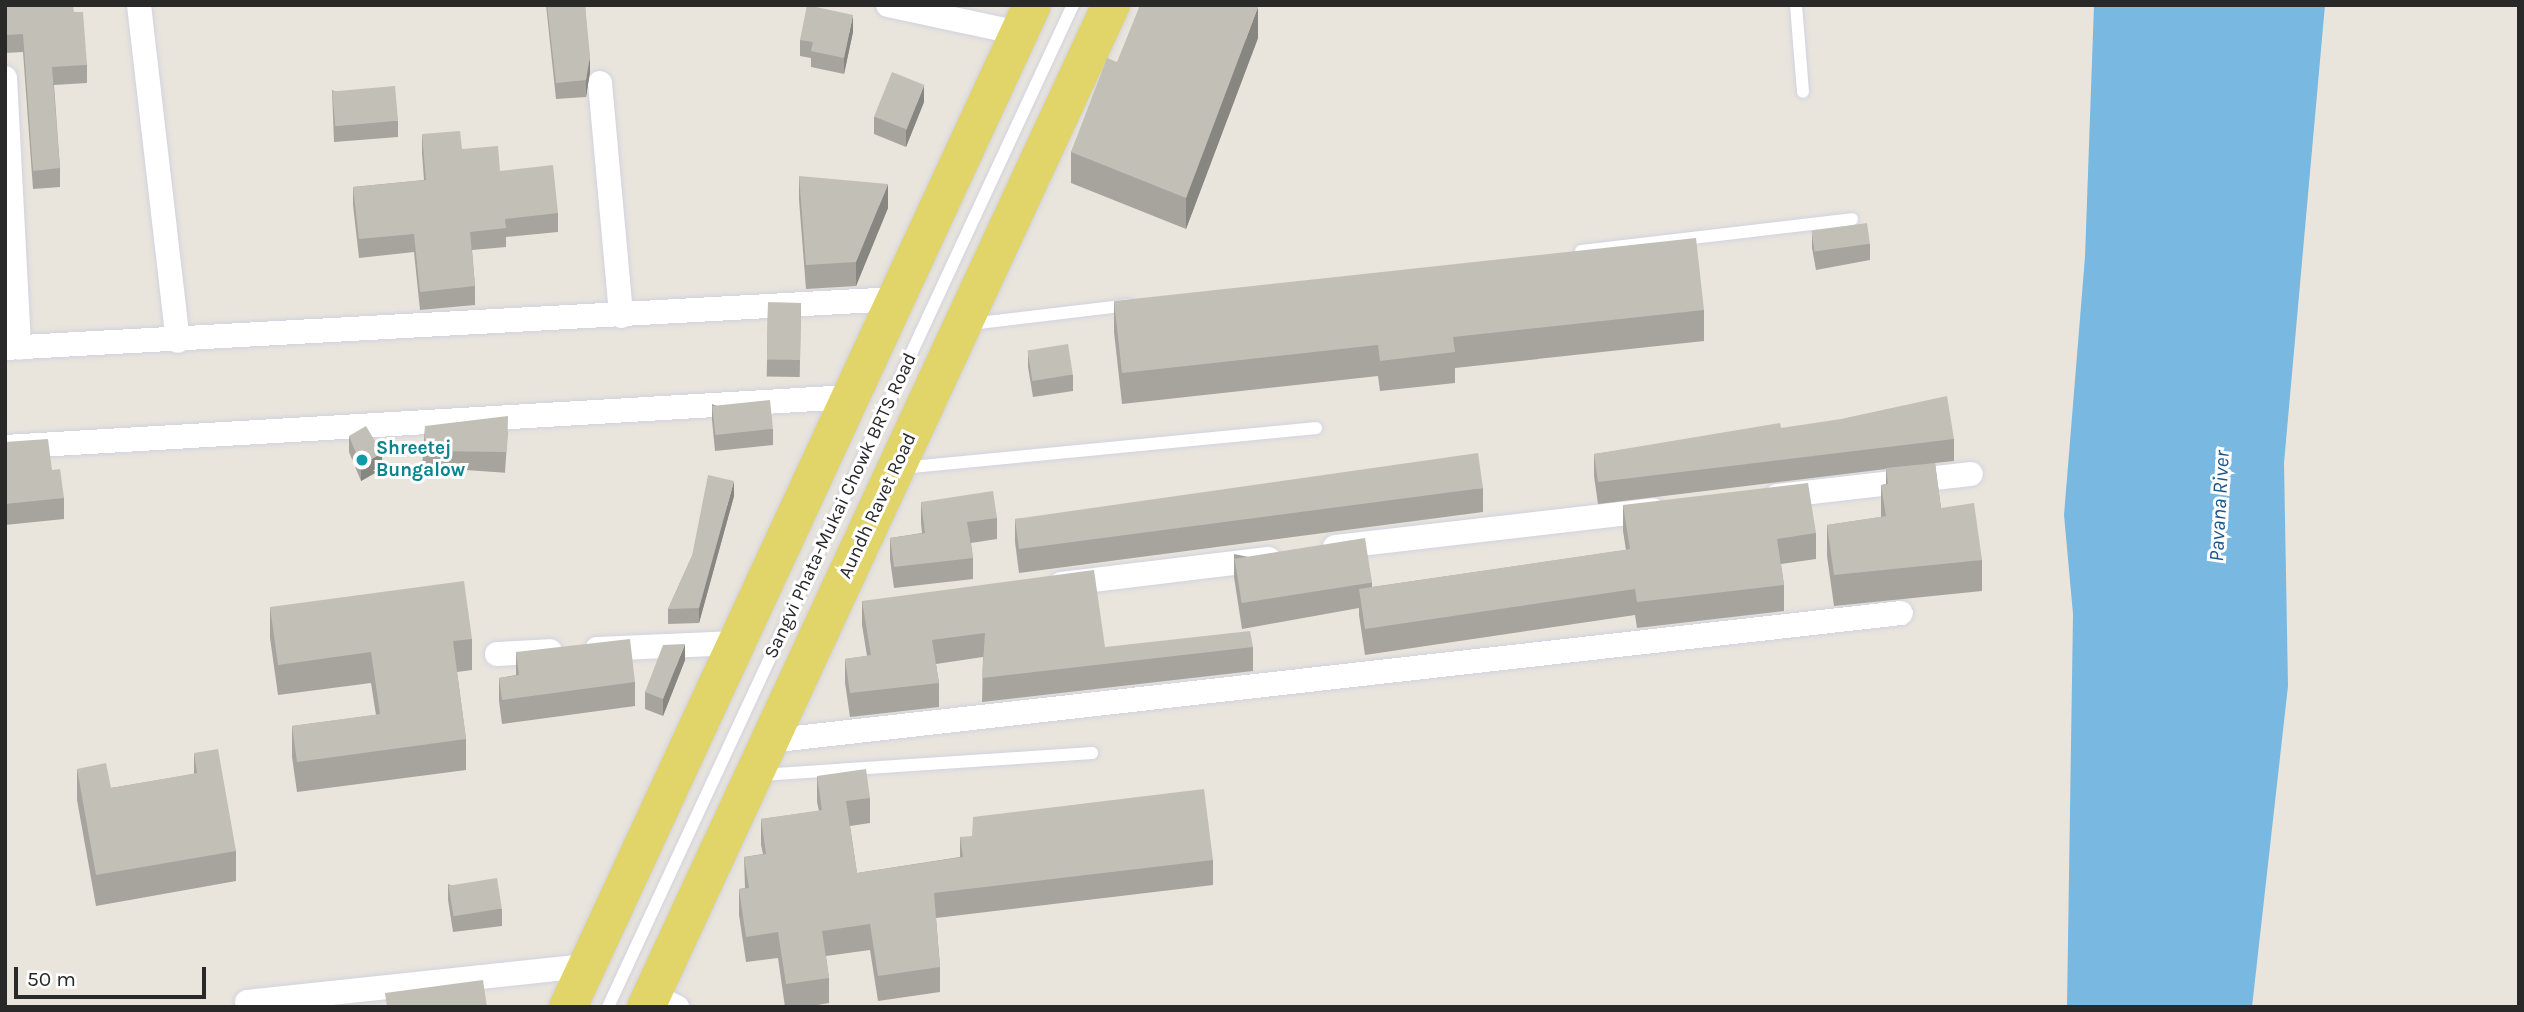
<!DOCTYPE html>
<style>
body{margin:0}
#map{position:relative;width:2524px;height:1012px;overflow:hidden;background:#e9e5dc;font-family:Karla,sans-serif}
div>[style]{position:absolute}
.water>*{inset:0;background:#79b8e1}
.roads{filter:drop-shadow(0 0 2px #d1d2e0) drop-shadow(0 0 2px #d1d2e0)}
.lane>*{height:12px;margin:-6px;padding:0 6px;transform-origin:6px;border-radius:6px;background:#fff}
.street>*{height:24px;margin:-12px;padding:0 12px;transform-origin:12px;border-radius:12px;background:#fff}
.primary>*{height:38px;margin:-19px;padding:0 19px;transform-origin:19px;border-radius:19px;background:#e1d469}
.wall>*{inset:0;background:#a7a49d;transform-origin:0 0}
.shaded-wall>*{inset:0;background:#888680}
.building>*{inset:0;background:#c2bfb7;transform-origin:0 0}
.dots>*{width:19px;height:19px;translate:-50% -50%;box-sizing:border-box;border:4px solid #fff;border-radius:50%}
span{translate:-50% -50%;white-space:nowrap;text-align:center;line-height:1.15;-webkit-text-stroke:6px #fff;paint-order:stroke}
.culture-label{font-size:19px;color:#0d838f;font-weight:700}
.left{translate:0 -50%;text-align:left}
.street-label{font-size:19px;color:#292929}
.water-label{font-size:21px;color:#1b568a;font-style:italic}
.frame{position:absolute;inset:0;border:7px solid #292929;pointer-events:none}
.scale{position:absolute;left:14px;top:967px;width:192px;height:32px;box-sizing:border-box;border:4px solid #292929;border-top:0;padding-left:9px;font-size:21px;line-height:24px;white-space:nowrap;color:#292929;-webkit-text-stroke:5px #fff;paint-order:stroke}
</style>
<div id="map">
<div class="water">
<div style="clip-path:polygon(2094px 5px,2325px 5px,2284px 463px,2288px 686px,2252px 1007px,2067px 1007px,2073px 614px,2064px 515px,2085px 257px)"></div>
</div>
<div class="roads">
<div class="lane">
<div style="left:1796px;top:5px;width:87px;rotate:85.4deg"></div>
<div style="left:1581px;top:251px;width:273px;rotate:-6.7deg"></div>
<div style="left:970px;top:324px;width:160px;rotate:-6.8deg"></div>
<div style="left:902px;top:468px;width:416px;rotate:-5.5deg"></div>
<div style="left:761px;top:775px;width:332px;rotate:-3.8deg"></div>
<div style="left:608px;top:1007px;width:1105px;rotate:-65.11deg"></div>
</div>
<div class="street">
<div style="left:139px;top:5px;width:338px;rotate:83.4deg"></div>
<div style="left:888px;top:5px;width:134px;rotate:12.1deg"></div>
<div style="left:5px;top:78px;width:270px;rotate:87deg"></div>
<div style="left:600px;top:83px;width:234px;rotate:84.8deg"></div>
<div style="left:5px;top:348px;width:891px;rotate:-3.15deg"></div>
<div style="left:5px;top:447px;width:846px;rotate:-3.39deg"></div>
<div style="left:1777px;top:496px;width:195px;rotate:-6.5deg"></div>
<div style="left:1335px;top:547px;width:320px;rotate:-6.6deg"></div>
<div style="left:1061px;top:584px;width:209px;rotate:-6.9deg"></div>
<div style="left:597px;top:649px;width:139px;rotate:-2.5deg"></div>
<div style="left:497px;top:654px;width:53px;rotate:-3.2deg"></div>
<div style="left:769px;top:741px;width:1139px;rotate:-6.45deg"></div>
<div style="left:652px;top:995px;width:28px;rotate:26deg"></div>
<div style="left:247px;top:1002px;width:338px;rotate:-6.1deg"></div>
</div>
<div class="primary">
<div style="left:568px;top:1007px;width:1104px;rotate:-65.15deg"></div>
<div style="left:646px;top:1007px;width:1105px;rotate:-65.11deg"></div>
</div>
</div>
<div class="wall">
<div style="clip-path:polygon(5px 5px,74px 12px,87px 65px,87px 83px,54px 85px,60px 168px,60px 187px,33px 189px,23px 52px,5px 53px)"></div>
<div style="clip-path:polygon(546px 5px,585px 5px,590px 72px,586px 97px,556px 99px)"></div>
<div style="clip-path:polygon(853px 32px,844px 74px,811px 67px,811px 58px,800px 56px,800px 40px)"></div>
<div style="clip-path:polygon(1258px 38px,1186px 229px,1071px 183px,1071px 152px,1117px 62px)"></div>
<div style="clip-path:polygon(332px 90px,398px 121px,398px 137px,334px 142px)"></div>
<div style="clip-path:polygon(924px 102px,906px 147px,874px 134px,874px 117px)"></div>
<div style="clip-path:polygon(422px 134px,462px 149px,500px 171px,558px 213px,558px 232px,506px 237px,506px 247px,472px 250px,475px 286px,475px 305px,420px 310px,414px 252px,359px 258px,353px 205px,353px 187px,424px 180px,422px 153px)"></div>
<div style="clip-path:polygon(799px 176px,888px 208px,856px 286px,806px 289px,799px 200px)"></div>
<div style="clip-path:polygon(1812px 232px,1870px 244px,1870px 260px,1816px 270px,1812px 248px)"></div>
<div style="clip-path:polygon(1114px 301px,1704px 310px,1704px 341px,1455px 368px,1455px 383px,1380px 391px,1378px 376px,1122px 404px,1114px 332px)"></div>
<div style="left:801px;top:303px;width:74px;height:33px;rotate:91deg"></div>
<div style="clip-path:polygon(1028px 351px,1073px 375px,1073px 391px,1033px 397px,1028px 367px)"></div>
<div style="clip-path:polygon(712px 404px,773px 429px,773px 445px,715px 451px,712px 420px)"></div>
<div style="left:425px;top:426px;width:83px;height:41px;rotate:4deg"></div>
<div style="clip-path:polygon(1781px 428px,1954px 439px,1954px 461px,1935px 463px,1941px 508px,1982px 560px,1982px 591px,1834px 606px,1827px 556px,1827px 525px,1881px 517px,1881px 485px,1886px 484px,1886px 469px,1598px 504px,1594px 476px,1594px 454px)"></div>
<div style="clip-path:polygon(349px 436px,382px 469px,361px 481px,349px 452px)"></div>
<div style="clip-path:polygon(5px 442px,52px 470px,64px 498px,64px 519px,5px 525px)"></div>
<div style="clip-path:polygon(1483px 488px,1483px 512px,1019px 573px,1015px 542px,1015px 519px)"></div>
<div style="clip-path:polygon(734px 496px,699px 623px,668px 624px,668px 609px,692px 556px)"></div>
<div style="clip-path:polygon(921px 502px,997px 518px,997px 539px,971px 543px,973px 558px,973px 579px,894px 588px,890px 559px,890px 538px,922px 533px,921px 523px)"></div>
<div style="clip-path:polygon(1623px 505px,1816px 533px,1816px 559px,1781px 564px,1784px 585px,1784px 611px,1637px 628px,1635px 615px,1365px 655px,1359px 615px,1359px 608px,1242px 629px,1234px 577px,1234px 554px,1372px 582px,1372px 587px,1626px 550px,1623px 531px)"></div>
<div style="clip-path:polygon(862px 601px,1105px 647px,1253px 647px,1253px 671px,982px 702px,983px 657px,936px 664px,939px 683px,939px 707px,850px 717px,845px 683px,845px 659px,867px 656px,862px 625px)"></div>
<div style="clip-path:polygon(270px 607px,472px 639px,472px 670px,457px 672px,466px 739px,466px 770px,297px 792px,292px 757px,292px 726px,376px 715px,371px 683px,278px 695px,270px 638px)"></div>
<div style="clip-path:polygon(516px 652px,635px 682px,635px 706px,502px 724px,499px 701px,499px 678px,516px 675px)"></div>
<div style="clip-path:polygon(685px 660px,663px 716px,645px 709px,645px 692px)"></div>
<div style="clip-path:polygon(194px 753px,236px 851px,236px 881px,96px 906px,77px 800px,77px 769px,111px 788px,194px 774px)"></div>
<div style="clip-path:polygon(817px 776px,870px 798px,870px 823px,850px 826px,857px 873px,960px 857px,960px 837px,1213px 860px,1213px 885px,936px 918px,940px 967px,940px 992px,878px 1001px,870px 950px,826px 956px,829px 978px,829px 1003px,806px 1007px,785px 1007px,778px 958px,746px 962px,739px 915px,739px 889px,745px 888px,744px 857px,763px 854px,761px 845px,761px 819px,819px 811px,817px 802px)"></div>
<div style="clip-path:polygon(448px 884px,502px 909px,502px 926px,453px 932px,448px 900px)"></div>
</div>
<div class="shaded-wall">
<div style="clip-path:polygon(1258px 7px,1258px 38px,1186px 229px,1186px 198px)"></div>
<div style="clip-path:polygon(853px 15px,853px 32px,844px 74px,844px 58px)"></div>
<div style="clip-path:polygon(590px 56px,590px 72px,586px 97px,586px 80px)"></div>
<div style="clip-path:polygon(924px 85px,924px 102px,906px 147px,906px 131px)"></div>
<div style="clip-path:polygon(888px 184px,888px 208px,856px 286px,856px 262px)"></div>
<div style="clip-path:polygon(382px 453px,382px 469px,361px 481px,361px 465px)"></div>
<div style="clip-path:polygon(734px 481px,734px 496px,699px 623px,699px 608px)"></div>
<div style="clip-path:polygon(685px 644px,685px 660px,663px 716px,663px 699px)"></div>
</div>
<div class="building">
<div style="clip-path:polygon(5px 5px,73px 5px,74px 12px,83px 12px,87px 65px,52px 67px,60px 168px,33px 171px,23px 34px,5px 35px)"></div>
<div style="clip-path:polygon(547px 5px,585px 5px,590px 56px,586px 80px,556px 83px)"></div>
<div style="clip-path:polygon(807px 5px,853px 15px,844px 58px,811px 51px,813px 42px,800px 40px)"></div>
<div style="clip-path:polygon(1140px 5px,1254px 5px,1258px 7px,1186px 198px,1071px 152px,1107px 58px,1117px 62px)"></div>
<div style="left:892px;top:72px;width:35px;height:48px;rotate:22deg"></div>
<div style="left:395px;top:86px;width:35px;height:63px;rotate:85deg"></div>
<div style="clip-path:polygon(460px 131px,462px 149px,498px 146px,500px 171px,553px 165px,558px 213px,505px 219px,506px 228px,470px 232px,475px 286px,420px 292px,414px 234px,359px 239px,353px 187px,426px 180px,422px 134px)"></div>
<div style="clip-path:polygon(799px 176px,888px 184px,856px 262px,806px 265px)"></div>
<div style="left:1867px;top:223px;width:21px;height:56px;rotate:82deg"></div>
<div style="clip-path:polygon(1696px 238px,1704px 310px,1453px 337px,1455px 352px,1380px 361px,1378px 345px,1122px 373px,1114px 301px)"></div>
<div style="left:801px;top:303px;width:57px;height:33px;rotate:91deg"></div>
<div style="left:1068px;top:344px;width:31px;height:41px;rotate:81deg"></div>
<div style="clip-path:polygon(1947px 396px,1954px 439px,1598px 482px,1594px 454px,1780px 423px,1781px 428px,1841px 419px)"></div>
<div style="left:770px;top:400px;width:29px;height:58px;rotate:84deg"></div>
<div style="clip-path:polygon(508px 416px,507px 452px,425px 451px,425px 426px)"></div>
<div style="clip-path:polygon(366px 426px,382px 453px,361px 465px,349px 436px)"></div>
<div style="clip-path:polygon(48px 439px,52px 470px,60px 469px,64px 498px,5px 504px,5px 442px)"></div>
<div style="clip-path:polygon(1478px 453px,1483px 488px,1019px 549px,1015px 519px)"></div>
<div style="clip-path:polygon(1935px 463px,1941px 508px,1974px 503px,1982px 560px,1834px 575px,1827px 525px,1886px 516px,1881px 485px,1888px 484px,1886px 468px)"></div>
<div style="clip-path:polygon(708px 475px,734px 481px,699px 608px,668px 609px,692px 556px)"></div>
<div style="clip-path:polygon(1808px 483px,1816px 533px,1777px 539px,1784px 585px,1637px 602px,1635px 589px,1365px 629px,1359px 589px,1630px 549px,1623px 505px)"></div>
<div style="clip-path:polygon(993px 491px,997px 518px,967px 522px,973px 558px,894px 567px,890px 538px,925px 533px,921px 502px)"></div>
<div style="left:1365px;top:538px;width:45px;height:132px;rotate:81deg"></div>
<div style="clip-path:polygon(1094px 570px,1105px 647px,1250px 631px,1253px 647px,982px 678px,985px 633px,932px 640px,939px 683px,850px 693px,845px 659px,871px 655px,862px 601px)"></div>
<div style="clip-path:polygon(464px 581px,472px 639px,453px 641px,466px 739px,297px 762px,292px 726px,380px 714px,371px 652px,278px 665px,270px 607px)"></div>
<div style="clip-path:polygon(630px 639px,635px 682px,502px 700px,499px 678px,519px 675px,516px 652px)"></div>
<div style="clip-path:polygon(685px 644px,663px 699px,645px 692px,663px 645px)"></div>
<div style="clip-path:polygon(218px 749px,236px 851px,96px 875px,77px 769px,106px 763px,111px 788px,197px 773px,194px 753px)"></div>
<div style="clip-path:polygon(866px 769px,870px 798px,846px 801px,857px 873px,963px 857px,960px 837px,972px 836px,973px 817px,1204px 789px,1213px 860px,934px 893px,940px 967px,878px 976px,870px 924px,822px 931px,829px 978px,786px 984px,778px 932px,746px 937px,739px 889px,749px 888px,744px 857px,766px 854px,761px 819px,822px 810px,817px 776px)"></div>
<div style="left:497px;top:878px;width:31px;height:49px;rotate:81deg"></div>
<div style="clip-path:polygon(483px 980px,487px 1007px,387px 1007px,385px 993px)"></div>
</div>
<div class="dots">
<div style="left:362px;top:460px;background:#0f9aa8"></div>
</div>
<div class="culture-label">
<span class="left" style="left:376px;top:460px">Shreetej<br>Bungalow</span>
</div>
<div class="street-label">
<span style="left:841px;top:506px;rotate:-65deg">Sangvi Phata-Mukai Chowk BRTS Road</span>
<span style="left:878px;top:506px;rotate:-65deg">Aundh Ravet Road</span>
</div>
<div class="water-label">
<span style="left:2219px;top:506px;rotate:-87deg">Pavana River</span>
</div>
<div class="frame"></div>
<div class="scale">50 m</div>
</div>
